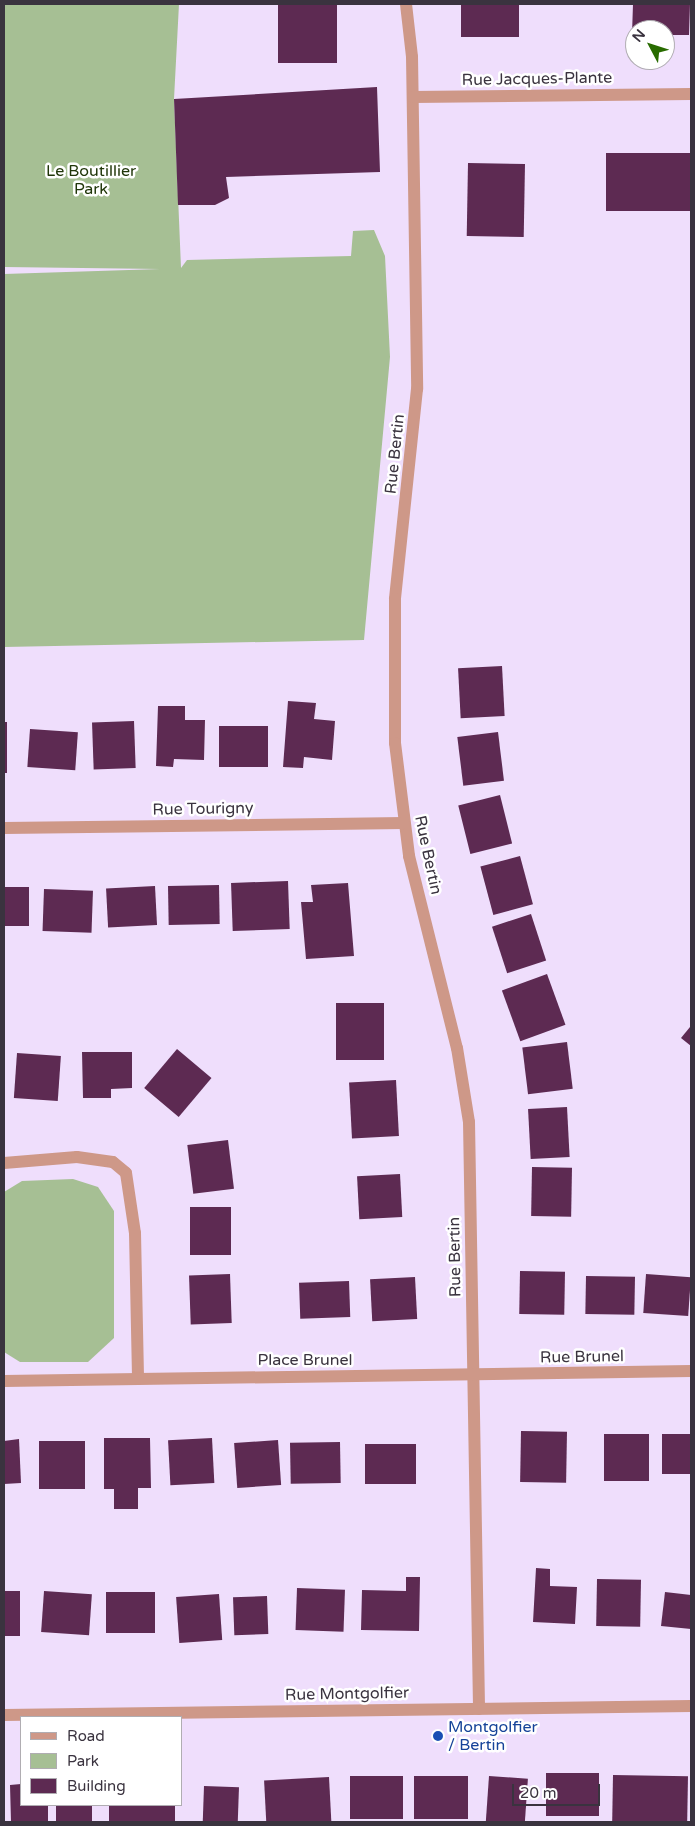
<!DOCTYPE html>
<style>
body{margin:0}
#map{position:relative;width:695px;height:1826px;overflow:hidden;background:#efdefc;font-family:"Varela Round",sans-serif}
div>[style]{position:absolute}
.green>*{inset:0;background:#a6bf94}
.building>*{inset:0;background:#5d2a52;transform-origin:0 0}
.street>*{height:12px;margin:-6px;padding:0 6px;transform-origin:6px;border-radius:6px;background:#ce9888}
.dots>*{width:14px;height:14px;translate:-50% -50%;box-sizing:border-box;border:2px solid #fff;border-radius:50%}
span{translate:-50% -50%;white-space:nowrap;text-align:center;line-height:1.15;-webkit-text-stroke:5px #fff;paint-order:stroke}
.street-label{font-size:16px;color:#3a333f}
.park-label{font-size:16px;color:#203609}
.transit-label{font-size:16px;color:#164399}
.left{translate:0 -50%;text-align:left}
.frame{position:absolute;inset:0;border:5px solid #3a333f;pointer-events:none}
.legend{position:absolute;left:20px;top:1716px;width:162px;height:90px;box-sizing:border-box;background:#fff;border:1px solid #b0adb2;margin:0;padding:6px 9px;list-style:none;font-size:15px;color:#3a333f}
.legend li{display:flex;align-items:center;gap:10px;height:25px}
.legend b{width:25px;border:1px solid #b0adb2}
.north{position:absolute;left:625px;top:20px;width:50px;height:50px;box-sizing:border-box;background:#fff;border:1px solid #b0adb2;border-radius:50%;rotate:310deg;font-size:14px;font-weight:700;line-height:20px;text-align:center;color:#3a333f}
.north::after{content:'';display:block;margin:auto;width:18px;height:22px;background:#286b00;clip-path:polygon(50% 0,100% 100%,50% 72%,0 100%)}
.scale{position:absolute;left:512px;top:1784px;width:88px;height:22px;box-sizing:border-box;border:2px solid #3a333f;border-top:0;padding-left:6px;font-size:15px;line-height:18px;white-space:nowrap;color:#3a333f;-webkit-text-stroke:4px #fff;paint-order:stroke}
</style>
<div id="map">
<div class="green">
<div style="clip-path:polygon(4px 4px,179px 4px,174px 99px,181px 268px,187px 260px,351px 256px,353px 231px,374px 230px,385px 256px,390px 357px,364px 640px,4px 647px,4px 274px,160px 269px,4px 267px)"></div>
<div style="clip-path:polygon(73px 1179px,98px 1187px,114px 1211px,114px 1338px,88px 1362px,20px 1362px,4px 1352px,4px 1192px,22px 1181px)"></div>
</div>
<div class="building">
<div style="left:278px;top:4px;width:59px;height:59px"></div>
<div style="left:461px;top:4px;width:58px;height:33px"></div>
<div style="clip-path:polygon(633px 4px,690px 4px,689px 35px,665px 35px,665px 30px,635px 30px,632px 34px)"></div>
<div style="clip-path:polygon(377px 87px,380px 172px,226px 177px,229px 198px,215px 205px,178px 205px,174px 99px)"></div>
<div style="left:691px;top:153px;width:58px;height:85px;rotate:90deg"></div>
<div style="left:468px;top:163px;width:57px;height:73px;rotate:1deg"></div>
<div style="left:502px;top:666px;width:50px;height:44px;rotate:87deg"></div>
<div style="clip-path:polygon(288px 701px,316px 703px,314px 719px,335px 721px,332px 760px,304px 757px,303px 768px,283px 767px)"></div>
<div style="clip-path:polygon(158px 706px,185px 706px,185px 720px,205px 720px,204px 760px,174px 759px,173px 767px,156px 766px)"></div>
<div style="left:134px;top:721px;width:47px;height:42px;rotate:88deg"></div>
<div style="left:4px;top:722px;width:3px;height:51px"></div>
<div style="left:268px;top:726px;width:41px;height:49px;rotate:90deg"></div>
<div style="left:30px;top:729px;width:48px;height:38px;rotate:4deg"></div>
<div style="left:498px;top:732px;width:49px;height:41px;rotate:83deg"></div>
<div style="left:500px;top:795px;width:50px;height:43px;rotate:76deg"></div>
<div style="left:520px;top:856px;width:50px;height:41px;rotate:75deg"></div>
<div style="left:288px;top:881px;width:48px;height:57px;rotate:88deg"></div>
<div style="clip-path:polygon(348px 883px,354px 956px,306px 959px,301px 902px,313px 902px,311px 885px)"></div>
<div style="left:219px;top:885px;width:39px;height:51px;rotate:89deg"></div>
<div style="left:155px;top:886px;width:39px;height:49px;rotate:87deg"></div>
<div style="left:4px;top:887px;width:25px;height:39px"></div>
<div style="left:44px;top:889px;width:49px;height:42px;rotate:2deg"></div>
<div style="left:531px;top:914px;width:49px;height:41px;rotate:72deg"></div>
<div style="left:547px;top:974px;width:54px;height:48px;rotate:70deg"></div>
<div style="left:336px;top:1003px;width:48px;height:57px"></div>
<div style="clip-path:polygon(690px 1027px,691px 1028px,691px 1046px,681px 1038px)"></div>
<div style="left:567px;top:1042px;width:47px;height:45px;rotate:83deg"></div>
<div style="left:177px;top:1049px;width:45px;height:51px;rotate:40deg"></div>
<div style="clip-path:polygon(82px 1052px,132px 1052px,132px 1088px,111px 1089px,111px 1098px,83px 1098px)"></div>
<div style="left:17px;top:1053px;width:44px;height:45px;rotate:4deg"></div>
<div style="left:396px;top:1080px;width:56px;height:47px;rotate:87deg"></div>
<div style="left:567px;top:1107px;width:50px;height:39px;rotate:87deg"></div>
<div style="left:228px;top:1140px;width:49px;height:41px;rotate:83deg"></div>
<div style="left:532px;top:1167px;width:40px;height:49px;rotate:1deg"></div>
<div style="left:400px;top:1174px;width:43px;height:43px;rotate:87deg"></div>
<div style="left:190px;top:1207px;width:41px;height:48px"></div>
<div style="left:520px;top:1271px;width:45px;height:43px;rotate:1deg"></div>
<div style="left:230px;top:1274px;width:49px;height:41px;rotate:88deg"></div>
<div style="left:646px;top:1274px;width:45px;height:39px;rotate:4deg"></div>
<div style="left:586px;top:1276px;width:49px;height:38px;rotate:1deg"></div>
<div style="left:415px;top:1277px;width:42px;height:45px;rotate:87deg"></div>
<div style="left:349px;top:1281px;width:36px;height:50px;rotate:88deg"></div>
<div style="left:521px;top:1431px;width:46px;height:51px;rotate:1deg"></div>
<div style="left:649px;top:1434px;width:47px;height:45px;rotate:90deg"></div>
<div style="left:691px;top:1434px;width:40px;height:29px;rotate:90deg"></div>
<div style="clip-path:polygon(104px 1438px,150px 1438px,151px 1488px,138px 1488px,138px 1509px,114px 1509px,114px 1489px,104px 1489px)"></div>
<div style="left:212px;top:1438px;width:45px;height:44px;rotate:87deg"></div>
<div style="clip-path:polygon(19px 1439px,21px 1483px,4px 1484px,4px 1441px)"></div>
<div style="left:278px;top:1440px;width:45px;height:44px;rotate:86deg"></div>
<div style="left:39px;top:1441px;width:46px;height:48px"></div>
<div style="left:340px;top:1442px;width:41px;height:50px;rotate:89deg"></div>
<div style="left:365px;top:1444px;width:51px;height:40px"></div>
<div style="clip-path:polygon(536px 1568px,550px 1569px,550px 1586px,577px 1587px,575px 1624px,533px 1622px)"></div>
<div style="clip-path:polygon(406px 1577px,420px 1577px,419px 1631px,361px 1630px,362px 1590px,406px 1591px)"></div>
<div style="left:597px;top:1579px;width:44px;height:47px;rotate:1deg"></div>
<div style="left:297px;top:1588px;width:48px;height:42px;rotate:2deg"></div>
<div style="left:4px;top:1591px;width:16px;height:45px"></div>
<div style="left:44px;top:1591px;width:48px;height:41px;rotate:4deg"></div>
<div style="left:106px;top:1592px;width:49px;height:41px"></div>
<div style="clip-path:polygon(665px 1592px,691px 1595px,691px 1629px,661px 1626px)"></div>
<div style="left:219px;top:1594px;width:46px;height:43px;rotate:86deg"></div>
<div style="left:267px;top:1596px;width:38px;height:34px;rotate:88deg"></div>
<div style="left:546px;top:1773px;width:53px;height:43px"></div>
<div style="left:613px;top:1775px;width:75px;height:47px;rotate:1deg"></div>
<div style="left:350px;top:1776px;width:53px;height:43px"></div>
<div style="left:414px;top:1776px;width:54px;height:43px"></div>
<div style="left:489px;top:1776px;width:39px;height:46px;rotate:4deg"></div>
<div style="left:329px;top:1777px;width:45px;height:65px;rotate:87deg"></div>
<div style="clip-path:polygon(21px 1784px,21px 1805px,48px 1805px,48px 1822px,11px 1822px,10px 1785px)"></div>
<div style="left:204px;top:1786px;width:35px;height:36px;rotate:2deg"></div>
<div style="left:56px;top:1805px;width:36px;height:17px"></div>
<div style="left:109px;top:1805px;width:66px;height:17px"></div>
</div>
<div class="street">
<div style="left:406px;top:4px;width:53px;rotate:83.5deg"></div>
<div style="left:412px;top:57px;width:332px;rotate:89.1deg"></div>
<div style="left:417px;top:389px;width:211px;rotate:96deg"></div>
<div style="left:395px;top:599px;width:144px;rotate:90deg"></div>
<div style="left:395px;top:743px;width:114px;rotate:82.9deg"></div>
<div style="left:409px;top:856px;width:198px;rotate:76deg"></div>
<div style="left:457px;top:1048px;width:75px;rotate:80.8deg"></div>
<div style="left:469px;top:1122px;width:587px;rotate:89.02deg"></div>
<div style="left:413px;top:97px;width:278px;rotate:-0.6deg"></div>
<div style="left:4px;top:828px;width:400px;rotate:-0.7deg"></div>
<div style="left:4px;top:1163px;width:73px;rotate:-4.7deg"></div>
<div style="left:77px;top:1157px;width:36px;rotate:8deg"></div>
<div style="left:113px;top:1162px;width:17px;rotate:40deg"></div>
<div style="left:126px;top:1173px;width:61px;rotate:81.5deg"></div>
<div style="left:135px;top:1233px;width:145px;rotate:88.8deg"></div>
<div style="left:4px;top:1381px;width:687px;rotate:-0.83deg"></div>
<div style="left:4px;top:1715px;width:687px;rotate:-0.75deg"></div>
</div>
<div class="dots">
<div style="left:438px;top:1736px;background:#1a4fb4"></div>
</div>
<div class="street-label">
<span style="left:537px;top:79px;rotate:-1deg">Rue Jacques-Plante</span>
<span style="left:395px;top:454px;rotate:-84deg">Rue Bertin</span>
<span style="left:203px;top:809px;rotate:-1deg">Rue Tourigny</span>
<span style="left:428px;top:855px;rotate:78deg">Rue Bertin</span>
<span style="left:455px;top:1257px;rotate:-91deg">Rue Bertin</span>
<span style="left:582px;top:1357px;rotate:-1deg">Rue Brunel</span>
<span style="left:305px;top:1360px">Place Brunel</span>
<span style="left:347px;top:1694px;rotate:-1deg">Rue Montgolfier</span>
</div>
<div class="park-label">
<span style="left:91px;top:180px">Le Boutillier<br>Park</span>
</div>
<div class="transit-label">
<span class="left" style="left:448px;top:1736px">Montgolfier<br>/ Bertin</span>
</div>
<div class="frame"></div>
<ul class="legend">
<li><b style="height:6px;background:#ce9888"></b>Road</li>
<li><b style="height:14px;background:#a6bf94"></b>Park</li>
<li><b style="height:14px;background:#5d2a52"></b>Building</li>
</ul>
<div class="north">N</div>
<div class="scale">20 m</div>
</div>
